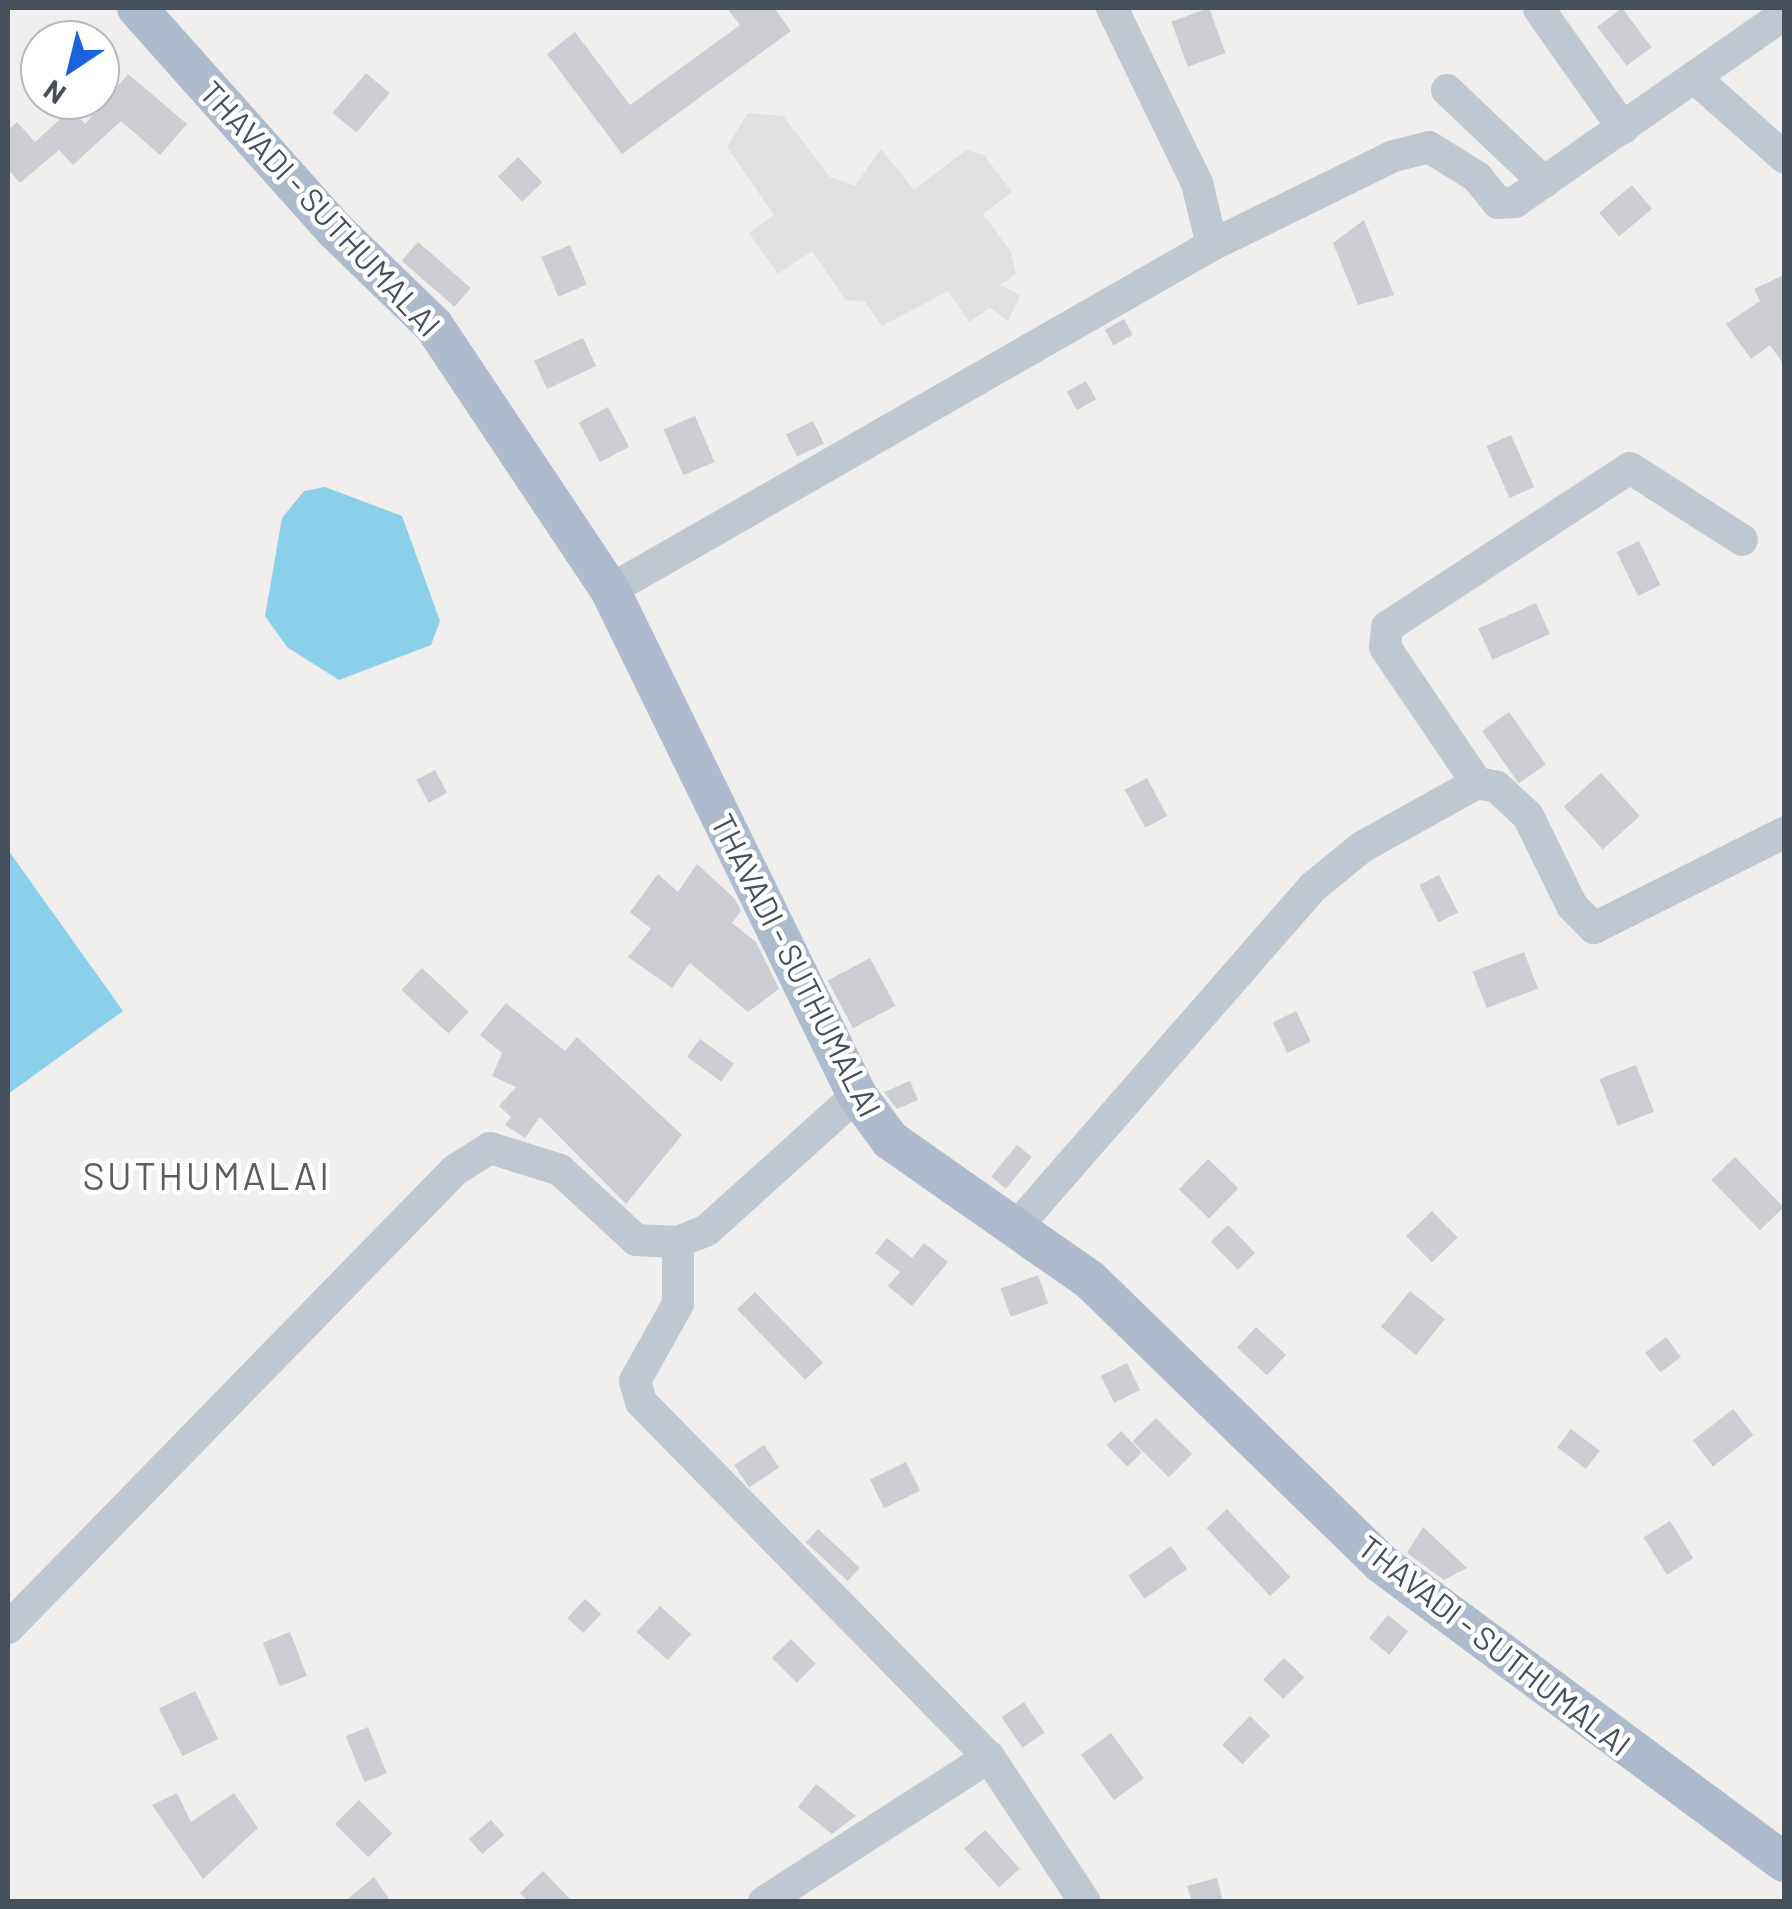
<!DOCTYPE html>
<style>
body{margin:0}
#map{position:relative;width:1792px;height:1909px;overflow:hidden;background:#f1eeee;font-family:Barlow,sans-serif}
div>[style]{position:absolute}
.education>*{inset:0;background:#e2dfe0}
.water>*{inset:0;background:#8ad0eb}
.building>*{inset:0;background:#cbcdd3;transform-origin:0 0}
.minor>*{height:32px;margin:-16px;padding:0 16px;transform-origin:16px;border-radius:16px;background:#bfc7d0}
.major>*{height:40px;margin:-20px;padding:0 20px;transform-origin:20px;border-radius:20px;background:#aebbcd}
span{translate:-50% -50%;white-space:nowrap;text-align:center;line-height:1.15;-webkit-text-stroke:9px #fff;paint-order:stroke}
.street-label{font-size:32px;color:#46505b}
.quarter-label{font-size:38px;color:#5b5e63;letter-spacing:2.5px}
.frame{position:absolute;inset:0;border:10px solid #46505b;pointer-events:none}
.north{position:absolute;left:20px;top:20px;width:100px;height:100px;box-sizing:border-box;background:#fff;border:2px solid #b5b9bd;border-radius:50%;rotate:215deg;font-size:28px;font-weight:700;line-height:40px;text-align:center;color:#46505b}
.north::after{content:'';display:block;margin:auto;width:35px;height:45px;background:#1b62de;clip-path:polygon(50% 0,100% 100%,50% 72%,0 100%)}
</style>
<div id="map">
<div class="education">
<div style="clip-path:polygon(748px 113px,783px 116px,830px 177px,855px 186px,881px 149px,914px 190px,966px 150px,984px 155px,1012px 192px,983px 214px,1011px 252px,1016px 274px,1000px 285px,1020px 295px,1008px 321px,990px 308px,969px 322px,948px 291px,882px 326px,865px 302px,846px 300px,812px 251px,778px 274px,749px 233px,774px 215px,727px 147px)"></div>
</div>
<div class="water">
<div style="clip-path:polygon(325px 487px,402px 516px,440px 621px,431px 645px,339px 680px,287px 647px,265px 616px,282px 518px,304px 491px)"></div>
<div style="clip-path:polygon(8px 850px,123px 1011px,8px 1094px)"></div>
</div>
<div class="building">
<div style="clip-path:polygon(727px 8px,774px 8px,791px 31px,622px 154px,547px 54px,575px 32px,630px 105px,740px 25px)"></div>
<div style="left:1209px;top:8px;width:48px;height:40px;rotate:70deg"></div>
<div style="left:1622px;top:8px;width:49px;height:31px;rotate:53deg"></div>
<div style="left:366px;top:73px;width:31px;height:52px;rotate:40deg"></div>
<div style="clip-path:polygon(128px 74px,187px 124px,160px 155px,121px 121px,73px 165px,59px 150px,20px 183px,8px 169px,8px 130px,17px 122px,35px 142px,71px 109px,85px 124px)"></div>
<div style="left:518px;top:157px;width:35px;height:28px;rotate:46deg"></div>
<div style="left:1632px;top:185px;width:31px;height:43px;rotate:50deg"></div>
<div style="clip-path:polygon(1364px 220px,1394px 295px,1358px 305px,1333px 243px)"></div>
<div style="left:418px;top:242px;width:70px;height:25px;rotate:41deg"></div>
<div style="left:570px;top:245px;width:43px;height:31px;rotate:67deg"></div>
<div style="clip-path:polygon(1784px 275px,1784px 365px,1770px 345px,1751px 359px,1726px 324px,1760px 301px,1754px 289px)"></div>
<div style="left:1124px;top:319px;width:18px;height:22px;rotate:61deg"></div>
<div style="left:583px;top:338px;width:31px;height:54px;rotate:65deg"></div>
<div style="left:1086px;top:381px;width:21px;height:22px;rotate:61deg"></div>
<div style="left:608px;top:407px;width:45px;height:33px;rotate:62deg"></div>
<div style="left:695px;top:416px;width:50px;height:34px;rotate:67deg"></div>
<div style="left:813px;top:421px;width:25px;height:30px;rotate:64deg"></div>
<div style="left:1511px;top:435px;width:57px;height:27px;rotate:66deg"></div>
<div style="left:1639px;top:541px;width:49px;height:25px;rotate:64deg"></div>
<div style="left:1536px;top:603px;width:34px;height:63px;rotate:66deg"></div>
<div style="left:1509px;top:712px;width:64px;height:33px;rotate:55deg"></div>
<div style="left:435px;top:770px;width:26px;height:21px;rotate:62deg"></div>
<div style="left:1601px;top:773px;width:58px;height:50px;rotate:48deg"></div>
<div style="left:1147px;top:778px;width:43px;height:25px;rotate:62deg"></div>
<div style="clip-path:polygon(697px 864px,735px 899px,741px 911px,732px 923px,756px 942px,779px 989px,748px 1012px,690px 963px,672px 988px,628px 957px,651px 929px,630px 912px,658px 874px,678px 892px)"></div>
<div style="left:1439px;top:875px;width:42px;height:22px;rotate:63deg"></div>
<div style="left:1524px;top:952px;width:39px;height:55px;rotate:69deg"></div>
<div style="left:870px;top:958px;width:54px;height:48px;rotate:62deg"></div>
<div style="left:422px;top:968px;width:64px;height:30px;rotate:43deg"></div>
<div style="clip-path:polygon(506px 1003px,565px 1051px,577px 1037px,682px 1135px,626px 1204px,540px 1117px,525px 1138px,505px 1125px,511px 1117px,499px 1106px,516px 1087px,492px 1076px,502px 1053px,480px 1035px)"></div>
<div style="left:1296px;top:1011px;width:34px;height:26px;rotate:64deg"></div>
<div style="left:700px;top:1039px;width:42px;height:22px;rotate:36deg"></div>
<div style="left:1636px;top:1065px;width:50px;height:39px;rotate:69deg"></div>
<div style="clip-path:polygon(910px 1081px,918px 1100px,897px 1109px,884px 1092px)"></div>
<div style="left:1017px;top:1145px;width:19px;height:41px;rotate:39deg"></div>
<div style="left:1735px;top:1157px;width:70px;height:33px;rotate:46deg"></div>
<div style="left:1208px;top:1159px;width:42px;height:42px;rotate:44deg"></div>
<div style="left:1432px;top:1211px;width:37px;height:36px;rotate:46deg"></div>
<div style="left:1228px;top:1225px;width:39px;height:24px;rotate:46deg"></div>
<div style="clip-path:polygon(887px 1238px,912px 1258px,924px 1243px,948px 1262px,912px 1306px,888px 1286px,900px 1272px,875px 1253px)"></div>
<div style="left:1038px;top:1275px;width:30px;height:40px;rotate:70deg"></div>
<div style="left:1410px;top:1291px;width:45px;height:46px;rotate:39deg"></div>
<div style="left:755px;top:1292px;width:98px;height:25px;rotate:46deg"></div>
<div style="left:1256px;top:1327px;width:41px;height:28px;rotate:43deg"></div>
<div style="left:1666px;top:1337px;width:25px;height:26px;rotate:53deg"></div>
<div style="left:1127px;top:1363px;width:30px;height:29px;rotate:64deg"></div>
<div style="left:1733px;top:1409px;width:33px;height:51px;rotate:52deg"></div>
<div style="left:1156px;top:1418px;width:51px;height:33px;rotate:45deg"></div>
<div style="left:1571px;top:1429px;width:36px;height:23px;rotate:37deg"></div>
<div style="left:1121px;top:1431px;width:30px;height:20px;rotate:46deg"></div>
<div style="left:764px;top:1445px;width:27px;height:36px;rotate:56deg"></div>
<div style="left:906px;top:1462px;width:32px;height:40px;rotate:64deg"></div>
<div style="left:1227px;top:1509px;width:93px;height:28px;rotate:47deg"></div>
<div style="left:1670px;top:1521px;width:44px;height:31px;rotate:58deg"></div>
<div style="clip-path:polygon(1423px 1527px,1467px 1568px,1444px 1580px,1407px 1553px)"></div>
<div style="left:818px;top:1529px;width:57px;height:18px;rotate:43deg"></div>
<div style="left:1171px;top:1546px;width:28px;height:52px;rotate:55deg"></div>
<div style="left:585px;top:1599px;width:22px;height:26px;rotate:43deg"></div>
<div style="left:660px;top:1606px;width:42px;height:35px;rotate:42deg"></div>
<div style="left:1388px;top:1615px;width:26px;height:30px;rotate:39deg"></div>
<div style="left:290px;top:1632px;width:47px;height:29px;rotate:69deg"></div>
<div style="left:791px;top:1639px;width:35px;height:27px;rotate:45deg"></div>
<div style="left:1284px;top:1658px;width:28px;height:30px;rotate:44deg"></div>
<div style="left:195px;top:1691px;width:53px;height:40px;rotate:64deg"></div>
<div style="left:1024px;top:1702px;width:37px;height:27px;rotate:56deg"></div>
<div style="left:1250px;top:1716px;width:28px;height:40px;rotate:44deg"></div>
<div style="left:368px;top:1727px;width:50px;height:24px;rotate:68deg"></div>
<div style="left:1111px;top:1733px;width:56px;height:37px;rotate:54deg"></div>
<div style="clip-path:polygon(816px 1784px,856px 1816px,832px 1834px,798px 1807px)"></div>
<div style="clip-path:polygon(177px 1793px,191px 1822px,234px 1793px,258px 1828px,203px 1879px,152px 1805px)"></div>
<div style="left:359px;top:1800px;width:47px;height:34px;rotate:45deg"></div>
<div style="left:491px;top:1820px;width:20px;height:29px;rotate:49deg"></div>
<div style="left:985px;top:1830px;width:52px;height:28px;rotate:48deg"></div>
<div style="clip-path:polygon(543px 1871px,573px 1902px,529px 1902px,520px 1893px)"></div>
<div style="clip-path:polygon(374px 1877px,391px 1902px,344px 1902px)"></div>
<div style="clip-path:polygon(1217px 1878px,1223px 1902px,1192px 1902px,1187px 1886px)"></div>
</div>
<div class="minor">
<div style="left:1112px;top:8px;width:195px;rotate:64.1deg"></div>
<div style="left:1197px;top:183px;width:64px;rotate:76.4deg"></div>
<div style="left:1539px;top:9px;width:146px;rotate:54.8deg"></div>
<div style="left:1696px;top:79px;width:118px;rotate:41.6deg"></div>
<div style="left:1447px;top:90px;width:134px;rotate:43.5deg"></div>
<div style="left:610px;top:590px;width:694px;rotate:-29.82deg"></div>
<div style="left:1212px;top:245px;width:203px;rotate:-26.1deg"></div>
<div style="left:1394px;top:156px;width:36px;rotate:-14deg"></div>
<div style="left:1429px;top:147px;width:57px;rotate:32deg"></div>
<div style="left:1477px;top:177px;width:33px;rotate:51deg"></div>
<div style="left:1498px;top:203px;width:17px;rotate:-3deg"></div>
<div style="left:1515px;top:202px;width:328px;rotate:-34.9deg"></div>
<div style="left:1477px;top:783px;width:164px;rotate:-124.1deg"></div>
<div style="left:1385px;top:647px;width:20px;rotate:-84deg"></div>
<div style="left:1387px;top:627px;width:290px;rotate:-33.2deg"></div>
<div style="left:1630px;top:468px;width:133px;rotate:32.7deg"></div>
<div style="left:1018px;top:1225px;width:449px;rotate:-48.9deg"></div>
<div style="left:1313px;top:887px;width:63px;rotate:-39.2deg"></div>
<div style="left:1362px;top:847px;width:132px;rotate:-29.1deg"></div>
<div style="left:1477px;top:783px;width:20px;rotate:11deg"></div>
<div style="left:1497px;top:787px;width:42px;rotate:43.1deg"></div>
<div style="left:1528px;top:816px;width:100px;rotate:63.9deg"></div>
<div style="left:1572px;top:906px;width:31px;rotate:45deg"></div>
<div style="left:1594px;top:928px;width:212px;rotate:-26.6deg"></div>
<div style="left:678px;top:1242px;width:62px;rotate:90deg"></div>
<div style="left:678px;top:1304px;width:88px;rotate:119.2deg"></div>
<div style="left:635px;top:1381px;width:22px;rotate:74deg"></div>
<div style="left:641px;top:1402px;width:497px;rotate:45.6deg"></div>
<div style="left:989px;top:1757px;width:174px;rotate:56.5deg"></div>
<div style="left:8px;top:1628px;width:640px;rotate:-45.7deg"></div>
<div style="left:455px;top:1170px;width:41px;rotate:-32.2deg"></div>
<div style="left:490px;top:1148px;width:73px;rotate:17.4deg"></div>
<div style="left:560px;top:1170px;width:103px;rotate:42.6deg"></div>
<div style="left:636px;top:1240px;width:42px;rotate:2.7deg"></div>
<div style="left:678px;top:1242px;width:31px;rotate:-22deg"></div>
<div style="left:707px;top:1230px;width:202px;rotate:-42deg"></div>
<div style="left:764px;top:1902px;width:268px;rotate:-32.8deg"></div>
</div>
<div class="major">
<div style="left:137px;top:8px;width:299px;rotate:48.3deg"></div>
<div style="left:336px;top:231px;width:136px;rotate:44.1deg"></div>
<div style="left:434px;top:326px;width:317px;rotate:56.3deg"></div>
<div style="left:610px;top:590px;width:562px;rotate:63.94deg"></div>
<div style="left:857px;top:1095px;width:56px;rotate:53.7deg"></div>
<div style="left:890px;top:1140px;width:244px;rotate:35deg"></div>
<div style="left:1090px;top:1280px;width:407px;rotate:44.2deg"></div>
<div style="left:1382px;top:1564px;width:500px;rotate:36.55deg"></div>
</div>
<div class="street-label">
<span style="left:321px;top:208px;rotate:47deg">THAVADI - SUTHUMALAI</span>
<span style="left:797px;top:965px;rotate:63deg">THAVADI - SUTHUMALAI</span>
<span style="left:1495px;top:1645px;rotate:38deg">THAVADI - SUTHUMALAI</span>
</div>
<div class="quarter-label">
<span style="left:207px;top:1176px">SUTHUMALAI</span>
</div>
<div class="frame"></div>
<div class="north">N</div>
</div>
